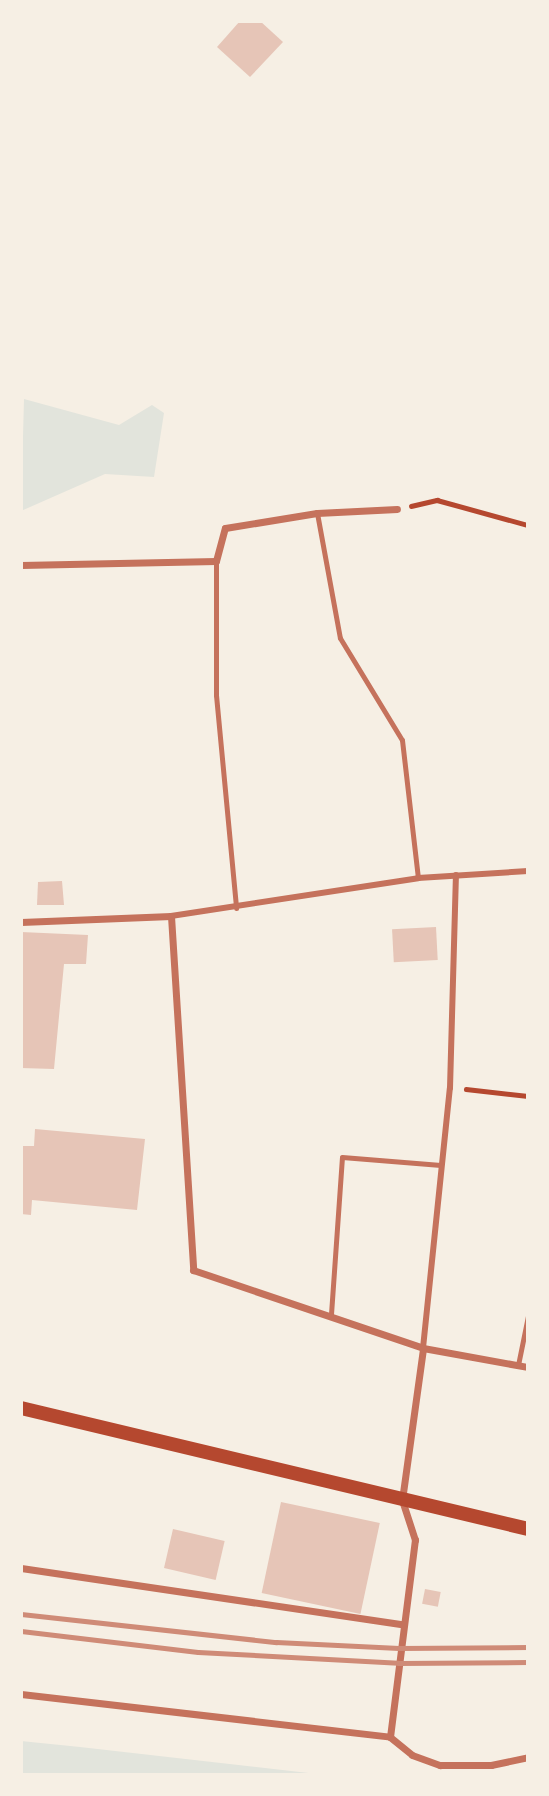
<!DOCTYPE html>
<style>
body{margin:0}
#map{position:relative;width:549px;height:1796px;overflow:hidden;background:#f6efe4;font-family:"DejaVu Sans",sans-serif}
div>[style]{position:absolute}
.green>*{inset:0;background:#e2e4dc}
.building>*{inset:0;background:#e6c5b7;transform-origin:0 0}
.path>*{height:4.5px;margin:-2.25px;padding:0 2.25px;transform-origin:2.25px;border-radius:2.25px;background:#b5482f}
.service>*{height:5px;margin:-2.5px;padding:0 2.5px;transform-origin:2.5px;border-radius:2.5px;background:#c5725c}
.pedestrian>*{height:6px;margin:-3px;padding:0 3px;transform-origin:3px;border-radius:3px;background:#c5725c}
.minor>*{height:7px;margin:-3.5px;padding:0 3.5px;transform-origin:3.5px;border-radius:3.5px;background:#c5725c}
.secondary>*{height:14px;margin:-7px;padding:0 7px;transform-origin:7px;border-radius:7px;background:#b5482f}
.rail>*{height:5px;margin:-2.5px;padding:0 2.5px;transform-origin:2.5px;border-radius:2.5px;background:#cf8b77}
span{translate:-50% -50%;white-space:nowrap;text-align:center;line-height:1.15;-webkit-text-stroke:7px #f6efe4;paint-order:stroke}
.frame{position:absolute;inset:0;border:23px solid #f6efe4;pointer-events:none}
</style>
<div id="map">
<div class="green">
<div style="clip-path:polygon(24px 399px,119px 425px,152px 405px,164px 413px,154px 477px,105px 474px,21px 511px)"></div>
<div style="clip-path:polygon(21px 1741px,80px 1747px,326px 1775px,21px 1775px)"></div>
</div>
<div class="building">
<div style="clip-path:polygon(240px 21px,260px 21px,283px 42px,250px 77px,217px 47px)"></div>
<div style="clip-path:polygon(62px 881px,64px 905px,37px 905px,38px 882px)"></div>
<div style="left:436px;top:927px;width:33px;height:44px;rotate:87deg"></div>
<div style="clip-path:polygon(21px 932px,88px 935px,86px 964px,64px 964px,54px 1069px,21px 1068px)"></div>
<div style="clip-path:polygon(35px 1129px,145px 1139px,137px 1210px,32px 1200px,31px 1215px,21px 1214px,21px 1146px,34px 1146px)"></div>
<div style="left:281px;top:1502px;width:101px;height:93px;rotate:12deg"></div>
<div style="left:173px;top:1529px;width:53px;height:40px;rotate:13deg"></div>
<div style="left:425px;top:1589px;width:16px;height:15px;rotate:11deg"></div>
</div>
<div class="path">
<div style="left:411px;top:506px;width:27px;rotate:-13deg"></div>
<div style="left:437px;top:500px;width:94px;rotate:15.4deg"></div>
<div style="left:466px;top:1089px;width:62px;rotate:6.4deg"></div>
</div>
<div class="service">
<div style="left:317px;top:513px;width:127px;rotate:79.6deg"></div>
<div style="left:340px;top:638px;width:119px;rotate:58.7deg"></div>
<div style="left:402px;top:740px;width:139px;rotate:83.4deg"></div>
<div style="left:216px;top:561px;width:134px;rotate:90deg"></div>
<div style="left:216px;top:695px;width:214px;rotate:84.6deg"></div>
<div style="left:331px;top:1314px;width:157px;rotate:-86deg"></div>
<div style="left:342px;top:1157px;width:99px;rotate:4.6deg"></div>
<div style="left:518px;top:1365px;width:50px;rotate:-78.5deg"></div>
</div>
<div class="pedestrian">
<div style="left:171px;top:916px;width:250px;rotate:-8.7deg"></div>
<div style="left:418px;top:878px;width:110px;rotate:-3.6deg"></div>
<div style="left:423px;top:1348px;width:261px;rotate:-84.1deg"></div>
<div style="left:450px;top:1088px;width:213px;rotate:-88.4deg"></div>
</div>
<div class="minor">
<div style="left:21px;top:565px;width:195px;rotate:-1.2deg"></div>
<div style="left:216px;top:561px;width:34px;rotate:-75deg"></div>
<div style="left:225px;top:528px;width:93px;rotate:-9.3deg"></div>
<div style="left:317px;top:513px;width:80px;rotate:-2.9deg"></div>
<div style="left:21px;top:922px;width:150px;rotate:-2.3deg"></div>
<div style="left:171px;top:916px;width:355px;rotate:86.4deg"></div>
<div style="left:193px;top:1270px;width:243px;rotate:18.7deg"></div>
<div style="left:423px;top:1348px;width:107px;rotate:10.3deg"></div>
<div style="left:21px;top:1568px;width:385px;rotate:8.4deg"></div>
<div style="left:21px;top:1694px;width:371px;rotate:6.6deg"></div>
<div style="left:390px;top:1737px;width:199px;rotate:-82.8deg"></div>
<div style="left:415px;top:1540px;width:42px;rotate:-108deg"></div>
<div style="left:402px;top:1500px;width:153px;rotate:-82.1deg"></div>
<div style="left:390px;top:1737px;width:28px;rotate:39deg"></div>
<div style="left:412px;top:1755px;width:30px;rotate:20deg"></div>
<div style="left:440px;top:1765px;width:51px"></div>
<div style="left:491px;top:1765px;width:38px;rotate:-12deg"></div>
</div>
<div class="secondary">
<div style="left:21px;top:1408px;width:521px;rotate:13.42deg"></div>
</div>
<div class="rail">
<div style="left:21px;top:1614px;width:257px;rotate:6.3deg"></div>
<div style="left:276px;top:1642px;width:123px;rotate:2.8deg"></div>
<div style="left:399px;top:1648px;width:129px;rotate:-0.4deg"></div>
<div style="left:21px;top:1631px;width:178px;rotate:6.8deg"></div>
<div style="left:198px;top:1652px;width:200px;rotate:3.1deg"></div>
<div style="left:398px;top:1663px;width:130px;rotate:-0.4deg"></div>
</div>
<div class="frame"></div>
</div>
